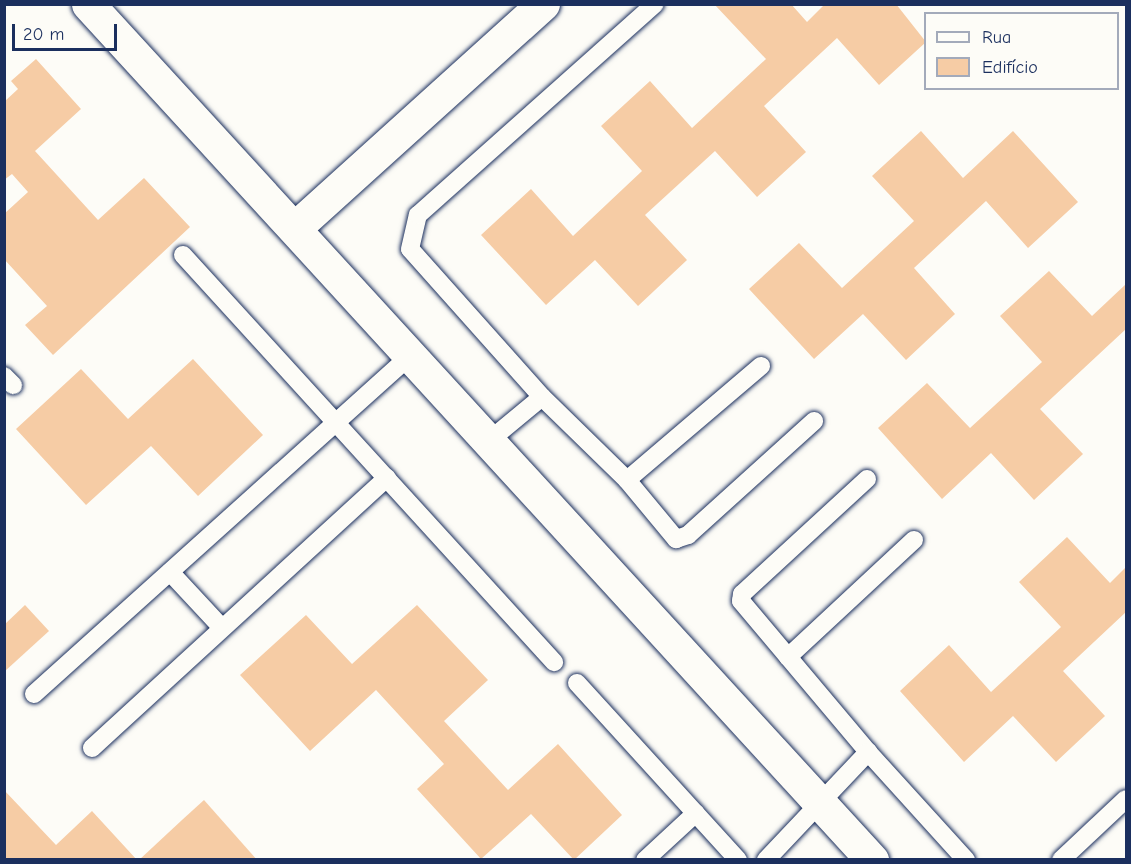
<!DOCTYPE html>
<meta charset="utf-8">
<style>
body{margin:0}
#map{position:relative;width:1131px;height:864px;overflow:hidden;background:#fdfcf7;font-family:"Comic Neue",sans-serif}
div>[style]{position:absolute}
.building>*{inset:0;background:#f6cca5}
.roads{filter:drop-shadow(0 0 2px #1b2f5e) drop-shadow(0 0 2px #1b2f5e)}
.service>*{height:18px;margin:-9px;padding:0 9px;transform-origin:9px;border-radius:9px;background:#fdfcf7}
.minor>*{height:33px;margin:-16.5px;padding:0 16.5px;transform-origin:16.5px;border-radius:16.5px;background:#fdfcf7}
span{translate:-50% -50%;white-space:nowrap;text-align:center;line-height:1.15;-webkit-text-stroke:4.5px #fdfcf7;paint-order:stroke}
.frame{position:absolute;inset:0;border:6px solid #1b2f5e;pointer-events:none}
.legend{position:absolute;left:924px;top:12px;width:195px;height:78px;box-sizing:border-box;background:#fdfcf7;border:2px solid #a3aaba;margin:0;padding:8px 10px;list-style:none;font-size:18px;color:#1b2f5e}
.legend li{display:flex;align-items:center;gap:12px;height:30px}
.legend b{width:30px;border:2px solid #a3aaba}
.scale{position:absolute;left:12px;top:24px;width:105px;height:27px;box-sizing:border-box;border:3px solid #1b2f5e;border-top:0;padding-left:8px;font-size:18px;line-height:21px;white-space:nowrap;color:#1b2f5e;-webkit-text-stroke:4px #fdfcf7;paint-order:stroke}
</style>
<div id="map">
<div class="building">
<div style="clip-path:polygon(714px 4px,791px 4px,807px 22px,825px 4px,896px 4px,926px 42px,879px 85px,837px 38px,764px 106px,806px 152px,757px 197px,715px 151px,645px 215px,687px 260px,638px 306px,595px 260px,546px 305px,481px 235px,531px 189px,573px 236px,642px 171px,601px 126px,650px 81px,692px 128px,766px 59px)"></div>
<div style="clip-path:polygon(36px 59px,81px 109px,35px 151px,98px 220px,144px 178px,190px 227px,53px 355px,25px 325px,47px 306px,4px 259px,4px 214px,28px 192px,12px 174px,4px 180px,4px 102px,18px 89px,11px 81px)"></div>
<div style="clip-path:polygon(921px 131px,963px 178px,1013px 131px,1078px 202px,1028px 248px,986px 201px,914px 268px,955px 314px,906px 360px,863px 314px,814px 359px,749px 289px,799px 243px,842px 288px,914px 221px,872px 176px)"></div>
<div style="clip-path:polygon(1049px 271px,1092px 316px,1126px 284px,1126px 329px,1040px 409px,1083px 454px,1034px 500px,991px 453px,942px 499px,878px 428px,927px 383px,970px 428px,1042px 362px,1000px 316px)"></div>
<div style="clip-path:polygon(193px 359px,263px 435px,198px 496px,151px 446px,86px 505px,16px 429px,81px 369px,128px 419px)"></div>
<div style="clip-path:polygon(1067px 537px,1110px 583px,1126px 567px,1126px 612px,1063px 671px,1105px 716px,1056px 762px,1013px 716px,964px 762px,900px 691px,949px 645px,991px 692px,1061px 627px,1019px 582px)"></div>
<div style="clip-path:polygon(25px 605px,49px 631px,4px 672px,4px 625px)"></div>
<div style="clip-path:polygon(417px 605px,488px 680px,444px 721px,508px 790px,558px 744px,622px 815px,574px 860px,531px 814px,481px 859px,417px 789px,444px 764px,376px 690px,310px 751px,240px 675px,306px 615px,352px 664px)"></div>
<div style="clip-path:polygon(4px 790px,56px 845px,92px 811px,137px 860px,4px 860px)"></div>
<div style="clip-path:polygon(204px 800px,257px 860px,139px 860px,182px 820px)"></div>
</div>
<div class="roads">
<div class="service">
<div style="left:183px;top:255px;width:551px;rotate:47.65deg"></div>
<div style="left:4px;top:376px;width:13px;rotate:45deg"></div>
<div style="left:542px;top:397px;width:119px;rotate:44.3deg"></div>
<div style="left:627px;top:480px;width:77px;rotate:50.3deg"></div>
<div style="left:676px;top:539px;width:13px;rotate:-18deg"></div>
<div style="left:688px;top:535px;width:170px;rotate:-42.1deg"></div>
<div style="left:490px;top:440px;width:67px;rotate:-39.6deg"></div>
<div style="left:542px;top:397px;width:198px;rotate:-131.7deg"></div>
<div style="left:410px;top:249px;width:35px;rotate:-77deg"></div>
<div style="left:418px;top:215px;width:317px;rotate:-41.7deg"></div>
<div style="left:867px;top:479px;width:170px;rotate:137.4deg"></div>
<div style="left:742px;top:594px;width:7px;rotate:98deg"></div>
<div style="left:741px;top:601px;width:197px;rotate:49.9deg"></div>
<div style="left:627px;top:480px;width:176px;rotate:-40.4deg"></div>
<div style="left:170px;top:572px;width:76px;rotate:47.1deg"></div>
<div style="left:788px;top:657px;width:172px;rotate:-42.9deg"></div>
<div style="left:577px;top:683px;width:239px;rotate:47.7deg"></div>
<div style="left:34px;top:694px;width:508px;rotate:-41.97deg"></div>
<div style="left:92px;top:748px;width:400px;rotate:-42.5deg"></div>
<div style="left:645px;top:860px;width:69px;rotate:-42.7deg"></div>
<div style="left:766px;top:860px;width:149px;rotate:-46.6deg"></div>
<div style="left:868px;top:752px;width:146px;rotate:47.8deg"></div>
<div style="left:1061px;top:860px;width:89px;rotate:-43.2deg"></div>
</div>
<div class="minor">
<div style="left:88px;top:4px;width:1161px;rotate:47.51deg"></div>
<div style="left:296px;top:227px;width:333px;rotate:-42.1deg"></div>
</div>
</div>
<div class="frame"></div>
<ul class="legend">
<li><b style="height:8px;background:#fdfcf7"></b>Rua</li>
<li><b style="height:16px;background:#f6cca5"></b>Edifício</li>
</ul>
<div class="scale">20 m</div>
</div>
